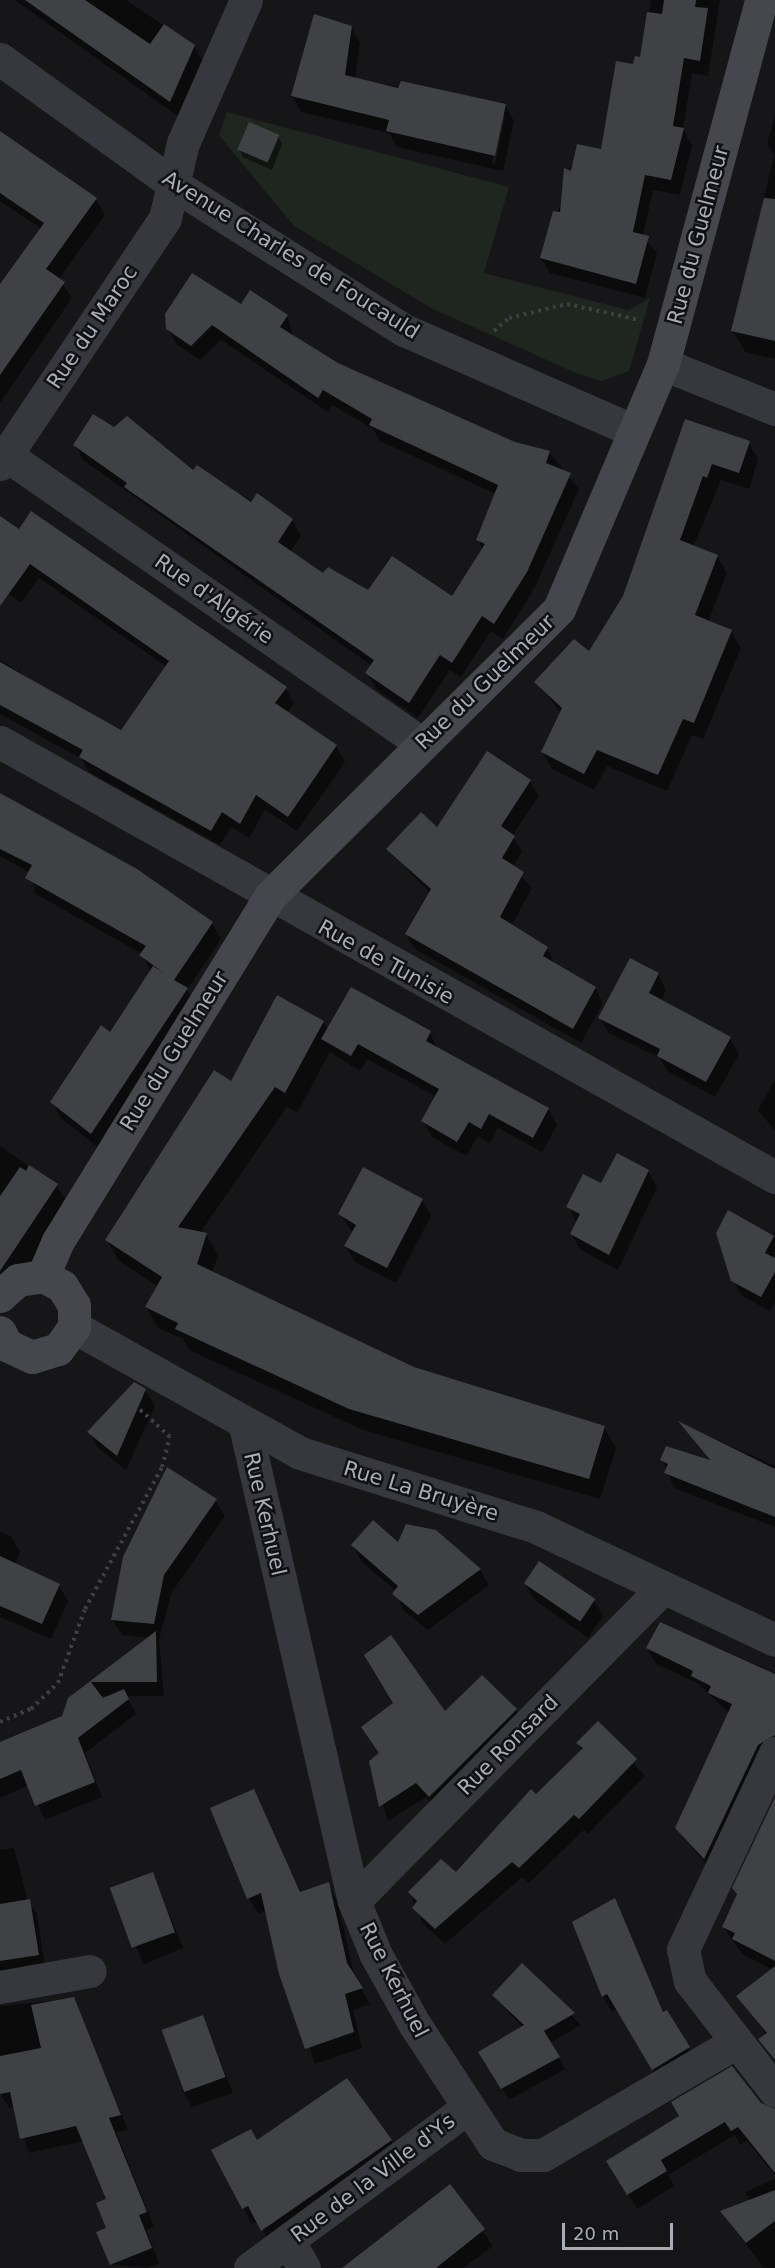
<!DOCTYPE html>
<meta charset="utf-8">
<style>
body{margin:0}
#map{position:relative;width:775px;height:2268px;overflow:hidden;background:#161618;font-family:"DejaVu Sans",sans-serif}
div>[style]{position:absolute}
.green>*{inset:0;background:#1e261f}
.shadow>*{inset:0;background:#0007;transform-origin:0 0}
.building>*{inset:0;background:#404145;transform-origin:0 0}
.path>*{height:4px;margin-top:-2px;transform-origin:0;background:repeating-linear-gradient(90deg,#3d3f44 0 3px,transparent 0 7.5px)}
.street>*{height:33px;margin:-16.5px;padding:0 16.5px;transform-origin:16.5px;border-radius:16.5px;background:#37383d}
.secondary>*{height:33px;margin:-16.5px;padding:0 16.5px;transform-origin:16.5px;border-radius:16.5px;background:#45474d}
span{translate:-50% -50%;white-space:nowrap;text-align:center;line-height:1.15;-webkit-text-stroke:5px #111113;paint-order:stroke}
.street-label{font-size:21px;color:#a8adb8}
.scale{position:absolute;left:562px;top:2223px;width:111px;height:27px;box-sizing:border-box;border:3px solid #a8adb8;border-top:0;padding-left:8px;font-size:18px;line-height:21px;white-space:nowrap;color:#a8adb8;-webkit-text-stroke:4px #111113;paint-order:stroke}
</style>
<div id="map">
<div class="green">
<div style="clip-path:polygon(227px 112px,509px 187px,484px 273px,628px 310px,650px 298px,629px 371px,602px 381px,578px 374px,433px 309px,294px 226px,219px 135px)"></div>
</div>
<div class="shadow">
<div style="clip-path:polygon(15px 0,126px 0,194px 46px,203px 62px,179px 117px)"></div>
<div style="clip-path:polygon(651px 0,720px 0,708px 76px,692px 73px,683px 129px,692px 145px,680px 195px,653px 190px,643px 236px,657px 253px,645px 298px,550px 273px,541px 258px,572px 173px,603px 151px,641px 59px)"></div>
<div style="clip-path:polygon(evenodd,351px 27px,360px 43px,355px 79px,505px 105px,514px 121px,503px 171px,397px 147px,389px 133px,301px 112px,292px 96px,351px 27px,502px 116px,505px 116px,495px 164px,492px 163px,502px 116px)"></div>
<div style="clip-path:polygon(775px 114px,775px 359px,745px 352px,733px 331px,774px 155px,767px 144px)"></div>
<div style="clip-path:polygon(0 133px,96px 200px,105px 215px,59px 279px,72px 298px,0 403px,0 288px,42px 229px,0 201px)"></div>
<div style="clip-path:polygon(278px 136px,282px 144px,272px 170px,243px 157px,239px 149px)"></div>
<div style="clip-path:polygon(241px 306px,287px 316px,293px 336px,338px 364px,514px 444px,549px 452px,579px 489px,535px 587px,503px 639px,491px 631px,461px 677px,450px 670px,418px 718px,376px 689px,367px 673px,372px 666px,83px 460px,75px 445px,194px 472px,292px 520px,301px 536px,290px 552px,323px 575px,368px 592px,452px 598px,483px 550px,478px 539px,496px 494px,380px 441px,373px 429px,332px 405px,328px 412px,221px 340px,200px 360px,177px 345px,168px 329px)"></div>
<div style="clip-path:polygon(686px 421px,748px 442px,758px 459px,749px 489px,721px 480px,693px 547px,717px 556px,727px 573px,708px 622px,731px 631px,741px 648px,703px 739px,692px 735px,667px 791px,607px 766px,594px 790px,552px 769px,542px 752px,561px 713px,536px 682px,589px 653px,624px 596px)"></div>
<div style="clip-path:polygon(0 532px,285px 688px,294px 703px,287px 713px,336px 746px,345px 762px,297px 831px,265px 810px,249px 838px,231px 827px,220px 845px,89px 772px,82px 759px,0 714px,0 660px,118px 733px,167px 667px,39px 578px,21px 603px,0 588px)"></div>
<div style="clip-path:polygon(530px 781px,539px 796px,512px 836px,522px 851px,513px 867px,532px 888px,512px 925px,547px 948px,555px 965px,595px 988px,603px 1003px,581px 1043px,415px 949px,406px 934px,430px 893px,388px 849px)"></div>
<div style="clip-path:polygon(0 797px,212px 923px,221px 939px,187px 990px,196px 1005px,100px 1149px,61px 1118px,52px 1102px,111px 1034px,151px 972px,142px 954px,36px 894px,30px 873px,0 856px)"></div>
<div style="clip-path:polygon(658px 974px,666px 990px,661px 1001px,730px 1039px,739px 1054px,715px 1097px,667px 1071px,660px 1058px,609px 1033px,600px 1018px)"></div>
<div style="clip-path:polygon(352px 989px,430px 1033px,438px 1050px,548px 1109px,557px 1125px,542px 1152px,498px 1128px,490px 1143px,478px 1136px,466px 1156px,432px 1137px,423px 1121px,437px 1097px,367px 1059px,360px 1071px,330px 1052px,297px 1113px,287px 1107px,200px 1233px,206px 1234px,218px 1255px,212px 1273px,414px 1368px,604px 1427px,616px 1448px,600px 1499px,363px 1430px,189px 1350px,183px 1339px,158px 1328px,146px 1307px,159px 1287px,119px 1261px,107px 1240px,231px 1084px,323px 1022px,328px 1030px)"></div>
<div style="clip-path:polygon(775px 1080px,775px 1131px,758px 1110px)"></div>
<div style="clip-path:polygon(0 1146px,56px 1185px,68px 1205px,14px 1288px,0 1279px)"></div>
<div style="clip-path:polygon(648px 1171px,657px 1187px,618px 1270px,581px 1250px,571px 1234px,577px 1223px,568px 1207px,602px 1185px)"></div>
<div style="clip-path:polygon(422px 1200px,431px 1216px,396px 1283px,355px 1262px,345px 1246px,353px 1233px,340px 1214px)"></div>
<div style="clip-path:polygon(729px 1212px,775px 1237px,775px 1302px,770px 1311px,742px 1296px,733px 1280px)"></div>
<div style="clip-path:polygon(145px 1390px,155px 1406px,126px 1470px,98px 1448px,89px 1432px)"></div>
<div style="clip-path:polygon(682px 1424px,775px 1466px,775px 1527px,674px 1488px,662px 1460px,709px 1461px)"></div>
<div style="clip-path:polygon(evenodd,215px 1500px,225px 1516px,172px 1592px,159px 1639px,164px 1696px,126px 1696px,136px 1714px,85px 1753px,102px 1797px,45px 1820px,29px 1785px,0 1798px,0 1744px,64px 1717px,69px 1699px,148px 1638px,122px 1635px,112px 1619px,215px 1500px,100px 1696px,111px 1696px,103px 1700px,100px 1696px)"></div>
<div style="clip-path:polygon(0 1532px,11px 1536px,20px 1552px,15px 1564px,59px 1585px,68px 1601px,51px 1639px,0 1617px)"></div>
<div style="clip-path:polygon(353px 1546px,480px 1570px,489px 1585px,428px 1630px,403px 1610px,396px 1591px,362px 1562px)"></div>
<div style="clip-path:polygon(525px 1584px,594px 1600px,603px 1616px,588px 1638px,535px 1600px)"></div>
<div style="clip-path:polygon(661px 1623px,775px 1673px,775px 1755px,713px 1873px,676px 1828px,730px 1714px,697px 1683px,656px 1664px,647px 1648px)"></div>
<div style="clip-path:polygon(516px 1710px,525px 1724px,438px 1810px,426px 1797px,388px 1821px,370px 1762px,444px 1713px)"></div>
<div style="clip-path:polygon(598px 1723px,645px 1776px,588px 1834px,584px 1830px,529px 1883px,522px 1877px,445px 1944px,423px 1924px,410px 1893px,456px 1875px,582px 1751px,578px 1744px)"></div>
<div style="clip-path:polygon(253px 1791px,301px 1893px,328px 1884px,337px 1900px,355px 1978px,370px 2004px,353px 2010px,362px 2048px,315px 2064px,266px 1911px,258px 1914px,249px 1898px,212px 1809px)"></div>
<div style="clip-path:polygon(775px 1801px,775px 2062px,760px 2039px,767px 2035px,738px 1997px,773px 1970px,743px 1955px,723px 1927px)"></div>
<div style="clip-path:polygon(14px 1848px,28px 1901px,37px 1914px,46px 1974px,0 1981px,0 1850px)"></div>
<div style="left:152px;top:1874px;width:80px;height:43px;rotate:67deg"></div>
<div style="clip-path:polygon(614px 1900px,664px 2013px,698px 2064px,662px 2085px,617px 2009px,612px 2012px,603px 1997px,574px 1922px)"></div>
<div style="clip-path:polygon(522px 1965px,581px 2025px,550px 2043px,565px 2069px,509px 2100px,480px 2052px,523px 2028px,494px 1996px)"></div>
<div style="clip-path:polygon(73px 1999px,128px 2130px,116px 2132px,154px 2227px,146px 2230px,159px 2263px,146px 2268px,111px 2264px,108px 2200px,83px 2141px,29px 2153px,14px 2107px,9px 2108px,0 2093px,0 2006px)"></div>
<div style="clip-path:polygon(203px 2017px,233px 2093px,192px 2107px,183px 2091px)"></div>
<div style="clip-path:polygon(681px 2116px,775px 2121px,775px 2175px,747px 2141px,740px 2145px,735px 2135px,668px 2175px,674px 2186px,637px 2209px,616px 2176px)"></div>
<div style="clip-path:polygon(391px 2141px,400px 2156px,271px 2245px,258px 2221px,252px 2224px,213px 2151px,257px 2142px)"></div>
<div style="clip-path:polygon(775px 2179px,775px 2268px,764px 2268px,722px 2212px,750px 2201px,745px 2192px)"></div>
<div style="clip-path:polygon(450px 2186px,493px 2246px,463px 2268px,363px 2268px)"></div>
</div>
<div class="building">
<div style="clip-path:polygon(25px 0,85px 0,150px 44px,164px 24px,195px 45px,170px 102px)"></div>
<div style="clip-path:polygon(664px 0,696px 0,695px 7px,708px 8px,700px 61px,684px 58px,673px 126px,684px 128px,671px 180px,645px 175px,633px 232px,649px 236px,636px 284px,540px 258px,553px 211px,560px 212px,564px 168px,571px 171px,577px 144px,601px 149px,616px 61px,633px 64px,635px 56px,640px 57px,647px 12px,662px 14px)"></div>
<div style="clip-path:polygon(314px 14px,352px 26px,345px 75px,398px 88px,401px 81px,506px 104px,495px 156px,386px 131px,389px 120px,291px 96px)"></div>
<div style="left:249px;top:122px;width:33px;height:30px;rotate:23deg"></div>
<div style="clip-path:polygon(0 131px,97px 198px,46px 269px,65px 282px,0 375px,0 284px,44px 223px,0 193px)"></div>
<div style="clip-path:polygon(764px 198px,775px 199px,775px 341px,731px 331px)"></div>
<div style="clip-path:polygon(192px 273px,241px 304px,250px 290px,288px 315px,280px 327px,338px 363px,515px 442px,550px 451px,546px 463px,571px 473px,527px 572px,494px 624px,482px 616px,452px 663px,440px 655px,409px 703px,365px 673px,374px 660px,124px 487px,127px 483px,73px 445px,93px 414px,114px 427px,127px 416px,193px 470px,197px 465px,251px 502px,257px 493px,293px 519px,278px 542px,323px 573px,328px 567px,368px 590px,392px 556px,452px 596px,485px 544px,476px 540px,498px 485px,369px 425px,372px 419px,323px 390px,318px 398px,212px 325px,191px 346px,166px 329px,165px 314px)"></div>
<div style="clip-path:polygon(685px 419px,750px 441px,739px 473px,712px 464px,707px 478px,703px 476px,680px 540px,718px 555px,695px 615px,732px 630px,694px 723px,683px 719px,658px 775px,597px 750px,584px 774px,541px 752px,562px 708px,534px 682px,574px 639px,589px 651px,623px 596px)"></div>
<div style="clip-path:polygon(31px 511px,287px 687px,275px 703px,337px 745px,288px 817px,256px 795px,240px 824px,222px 812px,211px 831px,79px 757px,83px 750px,0 705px,0 662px,121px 730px,169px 661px,30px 564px,0 606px,0 516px,19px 529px)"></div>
<div style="clip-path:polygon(487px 751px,531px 780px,501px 826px,515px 836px,502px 858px,524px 872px,500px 917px,548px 947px,543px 956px,596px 987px,573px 1029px,405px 934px,431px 889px,386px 849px,421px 812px,437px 827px)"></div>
<div style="clip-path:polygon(0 793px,137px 869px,213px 922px,174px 980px,188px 988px,91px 1134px,50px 1102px,101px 1025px,110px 1032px,153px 966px,164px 973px,139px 955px,146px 946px,25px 878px,32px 865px,0 849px)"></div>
<div style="clip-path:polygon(630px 958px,659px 973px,649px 993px,731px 1037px,706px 1082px,657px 1056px,660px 1049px,598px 1018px)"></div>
<div style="clip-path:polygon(351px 987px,431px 1031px,426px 1041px,549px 1108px,533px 1138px,489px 1114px,481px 1129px,469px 1122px,457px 1142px,421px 1121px,439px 1089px,358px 1044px,351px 1056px,321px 1039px)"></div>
<div style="clip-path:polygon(277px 995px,324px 1021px,285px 1093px,275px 1087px,178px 1227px,207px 1233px,197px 1264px,414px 1367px,605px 1426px,589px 1479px,349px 1409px,175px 1329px,178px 1323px,145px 1307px,162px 1277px,105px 1240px,214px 1070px,231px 1081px)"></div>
<div style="clip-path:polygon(617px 1153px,649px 1170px,609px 1255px,570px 1234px,580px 1214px,566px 1207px,583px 1174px,601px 1183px)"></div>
<div style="clip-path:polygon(29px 1165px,58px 1184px,0 1271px,0 1196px,20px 1167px,26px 1171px)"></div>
<div style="clip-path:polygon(363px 1167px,423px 1199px,387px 1268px,344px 1246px,356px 1225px,338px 1214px)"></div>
<div style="clip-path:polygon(728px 1210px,774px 1236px,765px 1253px,775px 1258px,775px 1272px,761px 1297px,731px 1281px,716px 1233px)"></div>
<div style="clip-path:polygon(134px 1382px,146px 1389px,117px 1456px,87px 1432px)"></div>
<div style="clip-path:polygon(678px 1421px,775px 1469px,775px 1517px,664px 1473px,668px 1464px,660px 1460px,666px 1446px,710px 1460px)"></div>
<div style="clip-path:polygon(167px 1467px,217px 1499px,164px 1575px,154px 1624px,111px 1620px,123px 1557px)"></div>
<div style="clip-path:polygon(373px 1520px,398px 1542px,406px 1524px,436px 1530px,481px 1569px,418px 1615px,392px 1594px,398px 1586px,351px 1545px)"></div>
<div style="clip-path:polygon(0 1556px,60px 1584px,42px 1624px,0 1606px)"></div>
<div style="left:539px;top:1561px;width:68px;height:27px;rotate:34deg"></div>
<div style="clip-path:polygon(660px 1622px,775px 1674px,775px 1735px,758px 1745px,704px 1859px,675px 1828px,732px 1704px,708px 1693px,711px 1686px,691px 1676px,693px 1671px,646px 1648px)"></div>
<div style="clip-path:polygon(156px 1631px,157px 1682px,91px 1682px,103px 1698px,124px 1689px,129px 1699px,78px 1738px,95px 1782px,35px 1806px,21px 1770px,0 1779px,0 1742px,62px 1716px,68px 1698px)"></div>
<div style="clip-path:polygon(391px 1635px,445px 1711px,482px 1675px,517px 1709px,429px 1797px,416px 1783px,379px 1807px,369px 1761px,379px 1753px,361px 1727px,393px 1703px,364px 1655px)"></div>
<div style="clip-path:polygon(598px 1721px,637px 1759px,579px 1819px,574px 1815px,519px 1868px,512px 1862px,435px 1929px,412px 1908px,417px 1901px,408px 1892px,441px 1859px,456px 1872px,531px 1789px,536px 1794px,583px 1748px,576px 1743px)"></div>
<div style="clip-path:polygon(254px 1789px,300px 1892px,329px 1882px,347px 1963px,363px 1988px,345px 1994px,354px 2032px,305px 2049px,279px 1974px,261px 1893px,247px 1899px,210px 1808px)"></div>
<div style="clip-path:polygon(775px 1797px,775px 1961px,732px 1939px,735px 1933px,722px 1927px,737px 1894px,732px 1888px)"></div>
<div style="left:153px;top:1872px;width:64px;height:46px;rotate:70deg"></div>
<div style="clip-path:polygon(615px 1898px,663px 2012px,667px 2010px,690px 2047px,652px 2070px,607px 1994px,602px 1997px,572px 1922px)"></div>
<div style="clip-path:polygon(30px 1899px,39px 1955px,0 1961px,0 1904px)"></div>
<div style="clip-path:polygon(522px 1963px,575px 2013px,544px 2031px,560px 2057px,501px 2089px,478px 2052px,524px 2025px,492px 1995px)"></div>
<div style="clip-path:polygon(775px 1966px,775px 2060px,758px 2039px,767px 2033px,736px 1996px)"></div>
<div style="clip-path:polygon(74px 1997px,121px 2115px,109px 2118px,147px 2212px,139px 2215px,152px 2248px,110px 2265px,96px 2232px,106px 2228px,96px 2203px,106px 2199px,76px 2126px,20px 2139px,10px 2092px,0 2094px,0 2056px,41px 2048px,31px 2005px)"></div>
<div style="left:203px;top:2015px;width:66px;height:44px;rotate:70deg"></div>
<div style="clip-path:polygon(732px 2066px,761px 2103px,775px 2109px,775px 2173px,738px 2127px,731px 2131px,725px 2122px,661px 2160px,667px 2171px,627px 2195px,606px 2161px,679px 2116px,671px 2102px)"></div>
<div style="clip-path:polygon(347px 2078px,392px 2140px,261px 2231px,248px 2206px,242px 2209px,211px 2150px,251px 2129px,257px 2140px)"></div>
<div style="clip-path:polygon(450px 2184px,485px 2229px,436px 2268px,342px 2268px)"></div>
<div style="clip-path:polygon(775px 2190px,775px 2221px,746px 2243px,720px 2211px)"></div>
</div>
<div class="path">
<div style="left:494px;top:331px;width:20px;rotate:-41deg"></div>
<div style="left:509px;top:318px;width:60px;rotate:-13.6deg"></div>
<div style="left:567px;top:304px;width:75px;rotate:12.4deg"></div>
<div style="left:0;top:1722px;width:34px;rotate:-23deg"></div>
<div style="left:31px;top:1709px;width:37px;rotate:-44deg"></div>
<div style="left:58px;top:1683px;width:79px;rotate:-70deg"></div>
<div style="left:85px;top:1609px;width:162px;rotate:-61.5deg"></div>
<div style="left:162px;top:1467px;width:31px;rotate:-75deg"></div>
<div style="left:170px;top:1437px;width:49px;rotate:-137.5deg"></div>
</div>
<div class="street">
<div style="left:0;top:59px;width:217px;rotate:35.8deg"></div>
<div style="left:176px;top:186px;width:270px;rotate:32.3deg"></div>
<div style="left:404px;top:330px;width:251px;rotate:23.7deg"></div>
<div style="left:663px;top:364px;width:121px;rotate:21.9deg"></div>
<div style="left:6px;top:455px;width:505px;rotate:34.76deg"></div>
<div style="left:0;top:464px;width:296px;rotate:-56.1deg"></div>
<div style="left:165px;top:218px;width:77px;rotate:-76.5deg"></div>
<div style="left:183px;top:143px;width:156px;rotate:-66.2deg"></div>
<div style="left:0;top:742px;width:889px;rotate:29.31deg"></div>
<div style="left:74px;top:1327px;width:259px;rotate:29.1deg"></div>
<div style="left:300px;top:1453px;width:247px;rotate:17.4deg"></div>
<div style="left:536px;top:1527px;width:264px;rotate:25.3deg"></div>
<div style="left:245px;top:1426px;width:487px;rotate:77.1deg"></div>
<div style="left:354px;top:1901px;width:58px;rotate:67.8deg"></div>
<div style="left:376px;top:1955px;width:80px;rotate:60.9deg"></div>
<div style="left:415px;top:2025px;width:142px;rotate:56.8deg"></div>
<div style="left:493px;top:2144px;width:30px;rotate:21deg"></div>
<div style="left:521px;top:2155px;width:22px"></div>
<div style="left:543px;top:2155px;width:224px;rotate:-30.3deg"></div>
<div style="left:775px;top:1753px;width:217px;rotate:115.1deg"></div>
<div style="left:683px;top:1949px;width:33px;rotate:78deg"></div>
<div style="left:690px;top:1981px;width:139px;rotate:52.3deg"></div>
<div style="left:354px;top:1901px;width:438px;rotate:-45.4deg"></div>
<div style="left:0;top:1987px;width:91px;rotate:-10.1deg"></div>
<div style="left:289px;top:2242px;width:30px;rotate:60deg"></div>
<div style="left:250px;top:2268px;width:268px;rotate:-36.4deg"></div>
</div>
<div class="secondary">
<div style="left:43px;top:1276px;width:38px;rotate:-67deg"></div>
<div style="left:58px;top:1241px;width:405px;rotate:-58.4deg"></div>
<div style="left:270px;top:896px;width:407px;rotate:-44.8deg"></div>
<div style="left:559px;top:609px;width:266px;rotate:-67deg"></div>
<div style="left:663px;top:364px;width:377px;rotate:-74.9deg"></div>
<div style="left:0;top:1296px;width:24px;rotate:-42deg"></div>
<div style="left:18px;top:1280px;width:25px;rotate:-9deg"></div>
<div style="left:43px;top:1276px;width:21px;rotate:28deg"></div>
<div style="left:62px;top:1286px;width:22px;rotate:58deg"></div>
<div style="left:74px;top:1305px;width:22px;rotate:90deg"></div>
<div style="left:74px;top:1327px;width:27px;rotate:126deg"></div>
<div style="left:58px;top:1349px;width:27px;rotate:163deg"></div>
<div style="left:32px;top:1357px;width:29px;rotate:-155deg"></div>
<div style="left:6px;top:1345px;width:14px;rotate:-115deg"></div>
</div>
<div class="street-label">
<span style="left:698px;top:235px;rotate:-75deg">Rue du Guelmeur</span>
<span style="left:291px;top:255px;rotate:32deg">Avenue Charles de Foucauld</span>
<span style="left:92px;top:327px;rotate:-56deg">Rue du Maroc</span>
<span style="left:214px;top:599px;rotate:35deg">Rue d'Algérie</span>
<span style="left:485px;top:682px;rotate:-44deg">Rue du Guelmeur</span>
<span style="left:386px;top:962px;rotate:29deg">Rue de Tunisie</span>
<span style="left:174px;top:1051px;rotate:-58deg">Rue du Guelmeur</span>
<span style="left:421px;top:1491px;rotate:17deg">Rue La Bruyère</span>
<span style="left:265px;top:1514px;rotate:77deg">Rue Kerhuel</span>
<span style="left:508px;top:1745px;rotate:-45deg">Rue Ronsard</span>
<span style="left:394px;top:1980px;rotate:63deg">Rue Kerhuel</span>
<span style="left:373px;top:2178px;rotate:-37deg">Rue de la Ville d'Ys</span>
</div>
<div class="scale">20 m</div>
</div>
